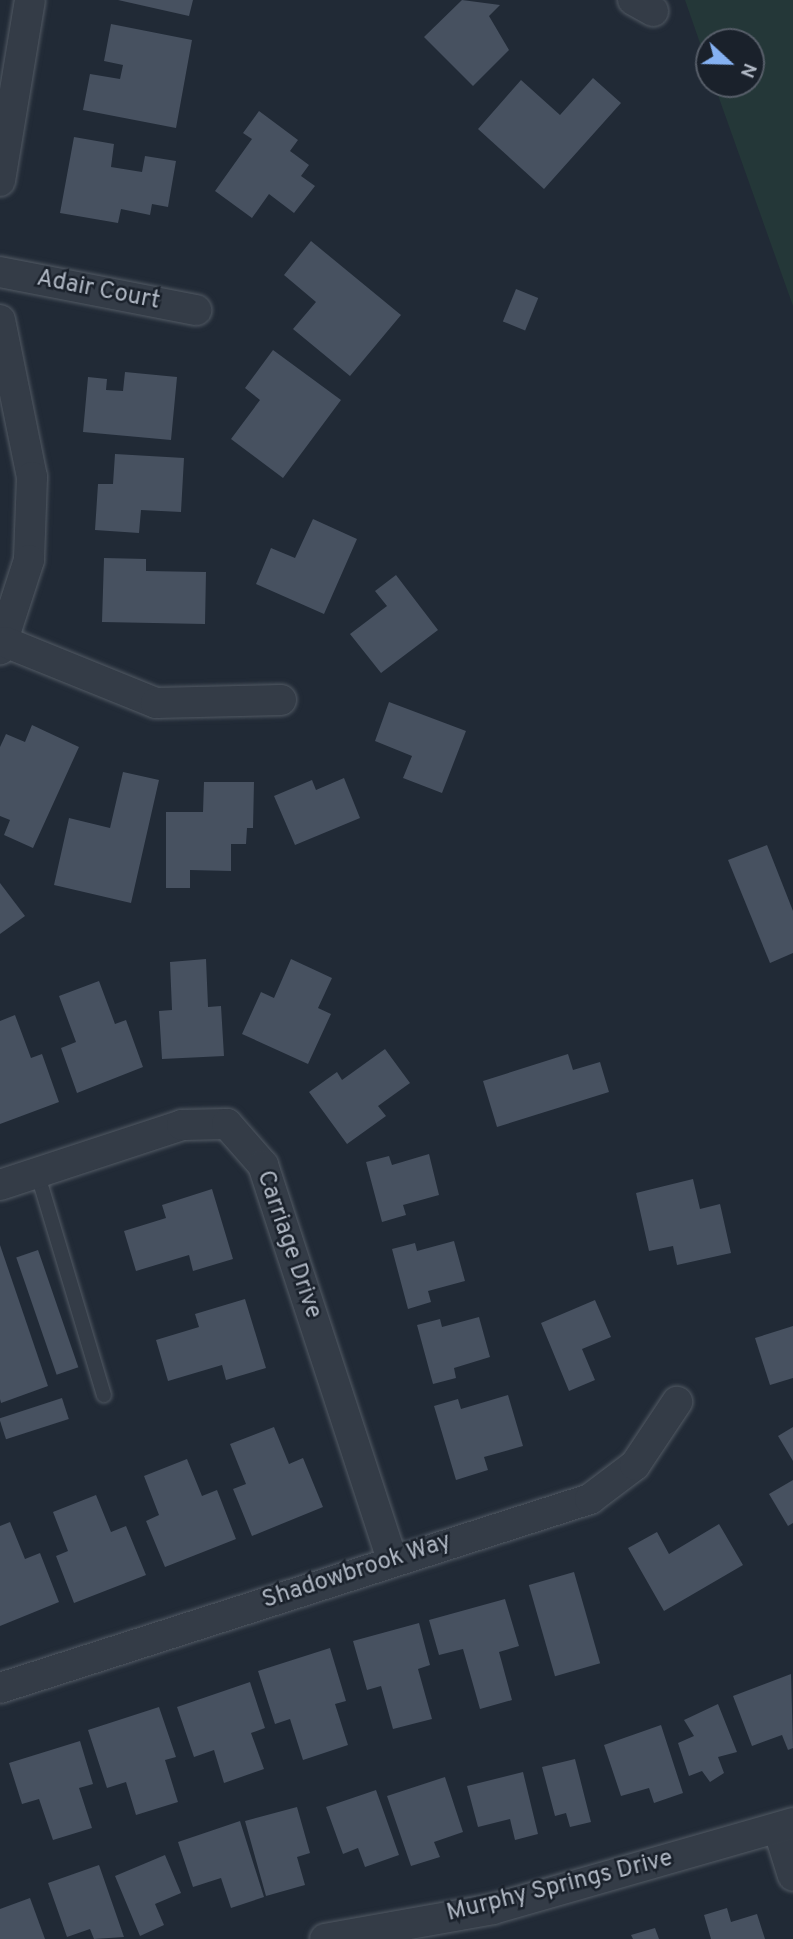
<!DOCTYPE html>
<html>
<head>
<meta charset="utf-8">
<style>
  body { margin:0 }
  #map { position:relative; width:793px; height:1939px; overflow:hidden; background:#212a36; font-family:Overpass,sans-serif }
  div>[style] { position:absolute }
  [style*='--x'] { left:calc(var(--x)*1px); top:calc(var(--y)*1px); width:calc(var(--w)*1px); rotate:calc(var(--a)*1deg) }
  .green>* { inset:0; background:#243738 }
  .building>* { inset:0; background:#475160; transform-origin:0 0 }
  .roads { filter:drop-shadow(0 0 2px #525a64) drop-shadow(0 0 2px #525a64) }
  .service>* { height:14px; margin:-7px; padding:0 7px; transform-origin:7px; border-radius:7px; background:#343c47 }
  .minor>* { height:30px; margin:-15px; padding:0 15px; transform-origin:15px; border-radius:15px; background:#343c47 }
  span { translate:-50% -50%; white-space:nowrap; text-align:center; line-height:1.15; -webkit-text-stroke:5px #1a212b; paint-order:stroke }
  .street-label { font-size:24px; color:#afb7c3 }
  .north { position:absolute; left:695px; top:28px; width:70px; height:70px; box-sizing:border-box; background:#1a212b; border:2px solid #565d68; border-radius:50%; rotate:112deg; font-size:19px; font-weight:700; line-height:28px; text-align:center; color:#afb7c3 }
  .north::after { content:''; display:block; margin:auto; width:24px; height:32px; background:#85b1f2; clip-path:polygon(50% 0,100% 100%,50% 72%,0 100%) }
</style>
</head>
<body>
<div id="map">
  <div class="green">
    <i style="clip-path:polygon(685px 0,793px 0,793px 306px,714px 84px,751px 84px,751px 42px,709px 42px,709px 69px)"></i>
  </div>
  <div class="building">
    <i style="clip-path:polygon(118px 0,193px 0,189px 16px)"></i>
    <i style="clip-path:polygon(462px 0,500px 5px,489px 16px,509px 50px,473px 86px,424px 37px)"></i>
    <i style="clip-path:polygon(111px 24px,192px 40px,176px 128px,83px 110px,90px 74px,120px 79px,123px 65px,104px 61px)"></i>
    <i style="clip-path:polygon(593px 78px,621px 103px,544px 189px,478px 129px,521px 80px,560px 115px)"></i>
    <i style="clip-path:polygon(259px 111px,298px 140px,290px 151px,309px 165px,301px 176px,315px 186px,294px 213px,269px 194px,252px 218px,215px 191px,252px 139px,243px 133px)"></i>
    <i style="clip-path:polygon(74px 137px,114px 144px,111px 167px,142px 172px,145px 156px,176px 161px,168px 207px,152px 204px,150px 215px,121px 209px,118px 223px,60px 213px)"></i>
    <i style="clip-path:polygon(311px 241px,401px 315px,350px 376px,293px 329px,316px 302px,284px 275px)"></i>
    <i style="left:516px;top:289px;width:24px;height:35px;rotate:22deg"></i>
    <i style="clip-path:polygon(273px 350px,341px 400px,283px 478px,231px 439px,260px 400px,245px 388px)"></i>
    <i style="clip-path:polygon(125px 372px,177px 377px,171px 440px,83px 432px,88px 377px,107px 379px,106px 390px,123px 391px)"></i>
    <i style="clip-path:polygon(115px 454px,184px 458px,181px 512px,141px 510px,139px 533px,95px 530px,98px 484px,113px 484px)"></i>
    <i style="clip-path:polygon(313px 519px,357px 539px,324px 614px,256px 584px,271px 548px,295px 558px)"></i>
    <i style="clip-path:polygon(104px 558px,146px 559px,146px 571px,206px 572px,205px 624px,102px 622px)"></i>
    <i style="clip-path:polygon(396px 575px,438px 630px,381px 673px,350px 634px,387px 606px,375px 591px)"></i>
    <i style="clip-path:polygon(389px 702px,466px 731px,442px 793px,403px 778px,412px 756px,375px 741px)"></i>
    <i style="clip-path:polygon(32px 725px,79px 747px,33px 848px,4px 835px,10px 820px,0 816px,0 747px,6px 734px,25px 742px)"></i>
    <i style="clip-path:polygon(123px 772px,159px 780px,131px 903px,54px 885px,69px 818px,110px 828px)"></i>
    <i style="clip-path:polygon(344px 778px,360px 818px,295px 845px,274px 796px,312px 780px,316px 790px)"></i>
    <i style="clip-path:polygon(204px 782px,254px 782px,253px 828px,247px 828px,246px 844px,231px 844px,231px 871px,190px 870px,190px 888px,166px 888px,166px 812px,203px 812px)"></i>
    <i style="clip-path:polygon(767px 845px,793px 911px,793px 953px,770px 963px,728px 860px)"></i>
    <i style="clip-path:polygon(0 883px,25px 916px,0 934px)"></i>
    <i style="clip-path:polygon(206px 959px,208px 1007px,221px 1006px,224px 1056px,162px 1059px,159px 1011px,172px 1010px,170px 962px)"></i>
    <i style="clip-path:polygon(291px 959px,332px 978px,318px 1008px,331px 1014px,308px 1064px,242px 1034px,261px 992px,274px 998px)"></i>
    <i style="clip-path:polygon(99px 981px,115px 1024px,126px 1020px,143px 1067px,77px 1093px,61px 1048px,76px 1042px,59px 996px)"></i>
    <i style="clip-path:polygon(15px 1015px,31px 1058px,42px 1054px,59px 1102px,0 1124px,0 1021px)"></i>
    <i style="clip-path:polygon(385px 1049px,410px 1083px,378px 1106px,386px 1116px,347px 1144px,309px 1092px,337px 1072px,342px 1080px)"></i>
    <i style="clip-path:polygon(568px 1054px,573px 1070px,600px 1062px,609px 1092px,497px 1127px,483px 1081px)"></i>
    <i style="clip-path:polygon(429px 1154px,439px 1195px,403px 1205px,406px 1215px,382px 1222px,366px 1162px,389px 1156px,392px 1165px)"></i>
    <i style="clip-path:polygon(693px 1179px,700px 1209px,720px 1204px,731px 1253px,677px 1265px,673px 1246px,649px 1251px,636px 1193px)"></i>
    <i style="clip-path:polygon(212px 1189px,233px 1259px,193px 1271px,189px 1255px,136px 1271px,124px 1231px,166px 1218px,162px 1205px)"></i>
    <i style="clip-path:polygon(454px 1241px,465px 1281px,428px 1291px,431px 1302px,408px 1309px,392px 1249px,415px 1243px,417px 1251px)"></i>
    <i style="clip-path:polygon(0 1245px,48px 1386px,1px 1403px,0 1399px)"></i>
    <i style="left:38px;top:1250px;width:124px;height:23px;rotate:71deg"></i>
    <i style="clip-path:polygon(245px 1299px,266px 1368px,226px 1380px,222px 1365px,168px 1381px,156px 1340px,199px 1327px,195px 1314px)"></i>
    <i style="clip-path:polygon(595px 1300px,611px 1337px,582px 1349px,595px 1380px,569px 1391px,541px 1323px)"></i>
    <i style="clip-path:polygon(479px 1317px,490px 1357px,454px 1368px,456px 1378px,433px 1384px,417px 1325px,440px 1319px,442px 1327px)"></i>
    <i style="clip-path:polygon(793px 1326px,793px 1378px,770px 1385px,755px 1338px)"></i>
    <i style="clip-path:polygon(508px 1395px,523px 1446px,484px 1457px,488px 1470px,456px 1480px,434px 1406px,458px 1399px,461px 1409px)"></i>
    <i style="left:62px;top:1398px;width:22px;height:66px;rotate:72deg"></i>
    <i style="clip-path:polygon(274px 1427px,289px 1464px,303px 1458px,323px 1507px,252px 1536px,233px 1489px,246px 1484px,230px 1444px)"></i>
    <i style="clip-path:polygon(793px 1427px,793px 1461px,778px 1436px)"></i>
    <i style="clip-path:polygon(187px 1459px,202px 1496px,217px 1490px,236px 1539px,165px 1567px,146px 1521px,159px 1515px,144px 1476px)"></i>
    <i style="clip-path:polygon(793px 1480px,793px 1523px,788px 1526px,769px 1494px)"></i>
    <i style="clip-path:polygon(96px 1495px,111px 1532px,126px 1526px,146px 1575px,74px 1603px,56px 1556px,68px 1551px,53px 1512px)"></i>
    <i style="clip-path:polygon(10px 1522px,25px 1559px,40px 1553px,59px 1602px,0 1626px,0 1526px)"></i>
    <i style="clip-path:polygon(719px 1524px,743px 1565px,664px 1611px,628px 1548px,657px 1532px,669px 1554px)"></i>
    <i style="left:574px;top:1572px;width:95px;height:47px;rotate:74deg"></i>
    <i style="clip-path:polygon(505px 1599px,519px 1646px,499px 1652px,512px 1700px,480px 1709px,463px 1649px,439px 1655px,429px 1620px)"></i>
    <i style="clip-path:polygon(419px 1623px,430px 1665px,418px 1669px,432px 1719px,393px 1729px,381px 1686px,367px 1690px,353px 1641px)"></i>
    <i style="clip-path:polygon(330px 1648px,346px 1701px,335px 1704px,348px 1745px,303px 1760px,290px 1719px,275px 1724px,258px 1671px)"></i>
    <i style="clip-path:polygon(791px 1674px,793px 1748px,788px 1750px,782px 1735px,752px 1746px,733px 1696px)"></i>
    <i style="clip-path:polygon(250px 1682px,265px 1728px,251px 1733px,264px 1769px,224px 1783px,214px 1750px,194px 1757px,177px 1707px)"></i>
    <i style="clip-path:polygon(718px 1704px,737px 1752px,718px 1757px,724px 1773px,710px 1782px,702px 1771px,689px 1776px,678px 1743px,694px 1736px,684px 1720px)"></i>
    <i style="clip-path:polygon(159px 1707px,176px 1757px,165px 1760px,178px 1802px,136px 1815px,126px 1782px,107px 1788px,88px 1730px)"></i>
    <i style="clip-path:polygon(661px 1725px,683px 1793px,654px 1803px,649px 1788px,621px 1796px,604px 1745px)"></i>
    <i style="clip-path:polygon(80px 1741px,93px 1784px,79px 1788px,92px 1828px,53px 1840px,39px 1799px,22px 1804px,9px 1763px)"></i>
    <i style="clip-path:polygon(575px 1759px,591px 1822px,570px 1827px,566px 1813px,555px 1816px,542px 1767px)"></i>
    <i style="clip-path:polygon(523px 1772px,538px 1834px,515px 1840px,510px 1819px,478px 1827px,467px 1786px)"></i>
    <i style="clip-path:polygon(445px 1777px,463px 1832px,434px 1842px,440px 1857px,411px 1866px,387px 1796px)"></i>
    <i style="clip-path:polygon(376px 1790px,399px 1855px,365px 1867px,358px 1848px,343px 1854px,326px 1807px)"></i>
    <i style="clip-path:polygon(297px 1807px,310px 1853px,297px 1857px,305px 1885px,266px 1896px,245px 1821px)"></i>
    <i style="clip-path:polygon(240px 1821px,264px 1897px,231px 1908px,221px 1878px,193px 1887px,178px 1842px)"></i>
    <i style="clip-path:polygon(165px 1855px,181px 1893px,155px 1904px,164px 1925px,140px 1936px,115px 1876px)"></i>
    <i style="clip-path:polygon(99px 1865px,124px 1937px,94px 1939px,90px 1929px,67px 1937px,48px 1883px)"></i>
    <i style="clip-path:polygon(30px 1898px,45px 1939px,0 1939px,0 1909px)"></i>
    <i style="clip-path:polygon(727px 1908px,731px 1922px,757px 1914px,765px 1939px,711px 1939px,704px 1915px)"></i>
    <i style="clip-path:polygon(655px 1928px,659px 1939px,633px 1939px,631px 1935px)"></i>
  </div>
  <div class="roads">
    <div class="service">
      <i style="--x:37;--y:1172;--w:233;--a:73.3"></i>
    </div>
    <div class="minor">
      <i style="--x:633;--y:0;--w:23;--a:29"></i>
      <i style="--x:0;--y:181;--w:183;--a:-80.6"></i>
      <i style="--x:0;--y:272;--w:200;--a:11"></i>
      <i style="--x:0;--y:320;--w:160;--a:78.5"></i>
      <i style="--x:32;--y:477;--w:83;--a:92.1"></i>
      <i style="--x:29;--y:560;--w:94;--a:108"></i>
      <i style="--x:5;--y:642;--w:163;--a:22"></i>
      <i style="--x:156;--y:703;--w:125;--a:-1.4"></i>
      <i style="--x:0;--y:1185;--w:192;--a:-18.2"></i>
      <i style="--x:182;--y:1125;--w:45;--a:-1.3"></i>
      <i style="--x:227;--y:1124;--w:55;--a:48.7"></i>
      <i style="--x:263;--y:1165;--w:416;--a:71.9"></i>
      <i style="--x:0;--y:1688;--w:620;--a:-17.76"></i>
      <i style="--x:590;--y:1499;--w:56;--a:-37.1"></i>
      <i style="--x:635;--y:1465;--w:76;--a:-56.3"></i>
      <i style="--x:778;--y:1828;--w:50;--a:72.6"></i>
      <i style="--x:325;--y:1939;--w:171;--a:-10.1"></i>
      <i style="--x:493;--y:1909;--w:312;--a:-16"></i>
    </div>
  </div>
  <div class="street-label">
    <span style="left:98px;top:291px;rotate:11deg">Adair Court</span>
    <span style="left:288px;top:1245px;rotate:71deg">Carriage Drive</span>
    <span style="left:357px;top:1572px;rotate:-18deg">Shadowbrook Way</span>
    <span style="left:560px;top:1887px;rotate:-14deg">Murphy Springs Drive</span>
  </div>
  <div class="north">N</div>
</div>
</body>
</html>
